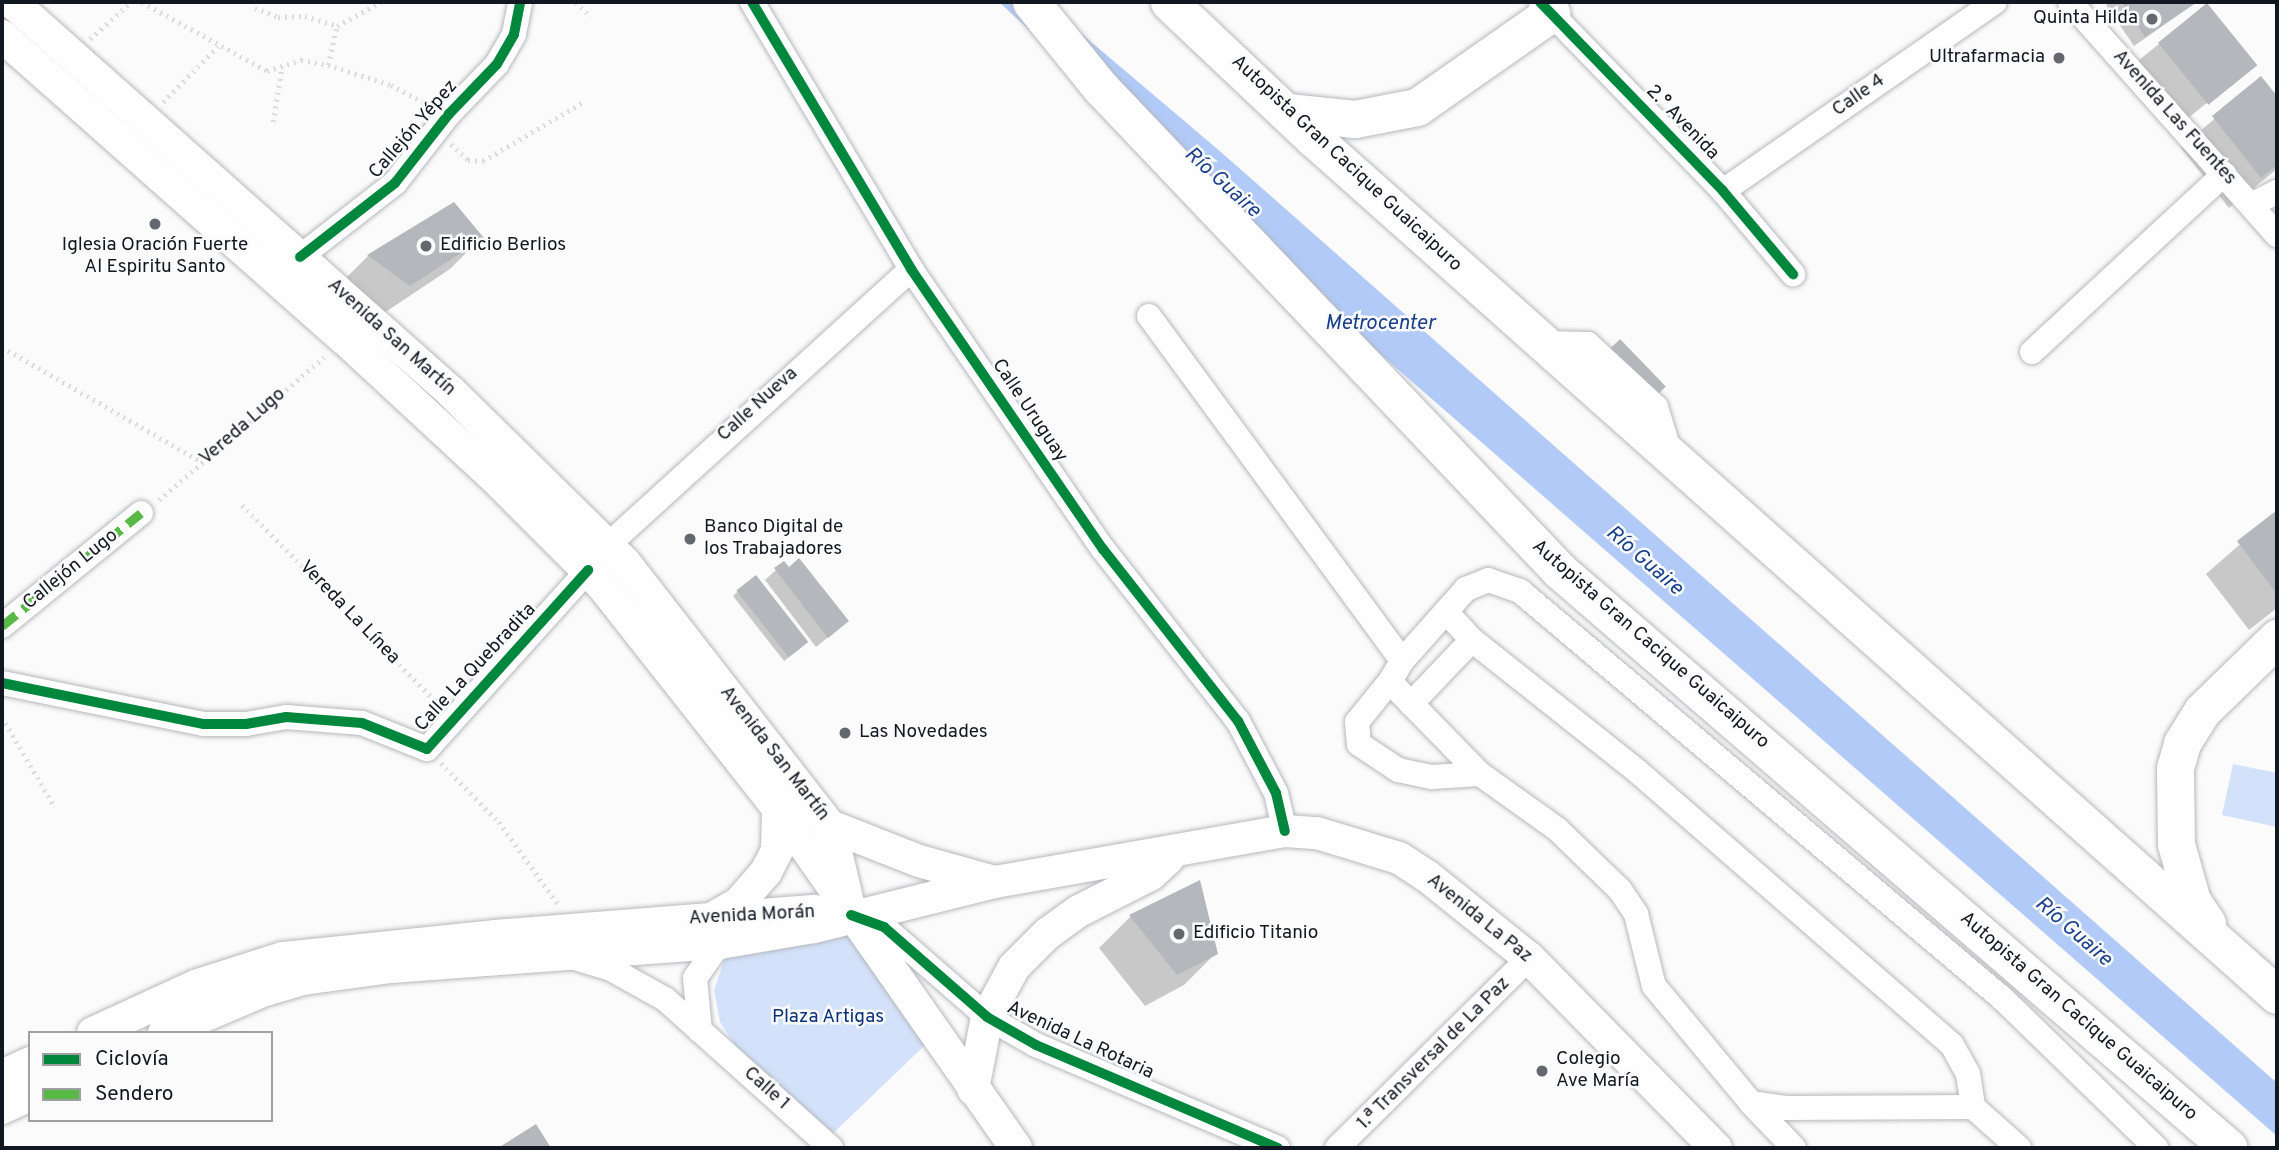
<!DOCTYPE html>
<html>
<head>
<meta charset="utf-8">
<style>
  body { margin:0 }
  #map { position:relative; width:2279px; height:1150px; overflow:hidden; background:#fbfbfb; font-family:Overpass,sans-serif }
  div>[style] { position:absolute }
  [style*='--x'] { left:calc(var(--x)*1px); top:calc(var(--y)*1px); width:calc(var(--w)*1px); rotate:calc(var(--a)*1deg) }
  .green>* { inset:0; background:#d3e2fa }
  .water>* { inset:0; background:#b1caf8 }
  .shadow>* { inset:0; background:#0003; transform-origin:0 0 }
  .building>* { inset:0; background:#b4b7bc; transform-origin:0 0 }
  .path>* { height:4.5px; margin-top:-2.25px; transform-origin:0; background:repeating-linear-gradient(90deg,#dcdcdc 0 2px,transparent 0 7px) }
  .roads { filter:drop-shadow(0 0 2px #b6b8bd) drop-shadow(0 0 2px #b6b8bd) }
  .minor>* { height:24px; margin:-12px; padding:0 12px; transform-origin:12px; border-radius:12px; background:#fefefe }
  .major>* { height:32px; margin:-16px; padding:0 16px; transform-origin:16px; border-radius:16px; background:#fefefe }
  .highway>* { height:37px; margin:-18.5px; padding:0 18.5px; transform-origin:18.5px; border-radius:18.5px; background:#fefefe }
  .quiet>* { height:9px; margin-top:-4.5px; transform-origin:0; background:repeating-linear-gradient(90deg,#58b947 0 18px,transparent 0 27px) }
  .cycleway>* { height:10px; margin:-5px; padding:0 5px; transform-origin:5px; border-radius:5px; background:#00873e }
  .dots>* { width:19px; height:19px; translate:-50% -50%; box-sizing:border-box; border:4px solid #fbfbfb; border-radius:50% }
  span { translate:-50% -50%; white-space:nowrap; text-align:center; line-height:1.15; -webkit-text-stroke:5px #fbfbfb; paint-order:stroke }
  .poi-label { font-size:19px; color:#121822 }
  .right { translate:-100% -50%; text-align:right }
  .left { translate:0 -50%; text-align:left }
  .street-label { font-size:19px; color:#121822 }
  .park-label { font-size:19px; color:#0a3079 }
  .water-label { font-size:21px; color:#19408a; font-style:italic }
  .frame { position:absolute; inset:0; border:4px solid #121822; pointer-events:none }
  .legend { position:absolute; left:28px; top:1031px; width:245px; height:91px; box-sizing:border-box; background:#fbfbfb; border:2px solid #9ea0a4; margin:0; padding:9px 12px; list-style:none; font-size:21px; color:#121822 }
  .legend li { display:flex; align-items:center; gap:14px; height:35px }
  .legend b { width:35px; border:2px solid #9ea0a4 }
</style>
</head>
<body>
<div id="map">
  <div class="green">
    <i style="clip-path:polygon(2233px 764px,2277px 773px,2277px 827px,2222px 815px)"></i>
    <i style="clip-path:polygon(868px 924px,945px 1026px,824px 1142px,740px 1053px,720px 1022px,714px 990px,724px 961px,740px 946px)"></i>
  </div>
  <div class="water">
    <i style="clip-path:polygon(999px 2px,1044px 2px,1222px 153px,2277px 1083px,2277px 1136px,1355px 332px)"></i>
  </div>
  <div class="shadow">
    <i style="clip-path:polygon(2110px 2px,2197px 2px,2134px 46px,2106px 5px)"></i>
    <i style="left:2207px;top:5px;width:76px;height:106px;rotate:51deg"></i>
    <i style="clip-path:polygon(2261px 78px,2277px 99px,2277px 169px,2229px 208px,2181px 148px)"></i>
    <i style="clip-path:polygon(453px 205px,481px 238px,450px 269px,378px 317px,337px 287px,368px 256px)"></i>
    <i style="clip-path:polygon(2277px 512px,2277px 608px,2249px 630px,2206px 574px)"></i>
    <i style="clip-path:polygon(776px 570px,836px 631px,816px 647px,765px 580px)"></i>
    <i style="clip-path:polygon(737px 592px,802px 647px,784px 661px,733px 596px)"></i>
    <i style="clip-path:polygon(1199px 882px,1216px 953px,1184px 985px,1145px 1006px,1099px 948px,1130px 917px)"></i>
  </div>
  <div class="building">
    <i style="clip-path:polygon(2122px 2px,2197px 2px,2145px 37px)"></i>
    <i style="left:2207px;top:3px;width:80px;height:63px;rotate:51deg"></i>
    <i style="clip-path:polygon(2261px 76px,2277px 96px,2277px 165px,2261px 178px,2212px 116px)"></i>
    <i style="clip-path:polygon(454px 202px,484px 238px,410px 286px,367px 255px)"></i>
    <i style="left:1620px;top:339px;width:66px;height:15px;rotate:46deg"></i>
    <i style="clip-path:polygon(2277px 510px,2277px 594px,2237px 541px)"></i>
    <i style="clip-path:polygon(799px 558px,849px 621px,828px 638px,774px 568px,784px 561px,789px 567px)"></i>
    <i style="left:756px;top:575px;width:85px;height:25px;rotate:52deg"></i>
    <i style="clip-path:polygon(1200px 880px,1218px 954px,1177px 975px,1129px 915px)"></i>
    <i style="clip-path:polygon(536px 1124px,551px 1148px,498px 1148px)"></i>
  </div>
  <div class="path">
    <i style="--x:142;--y:2;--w:143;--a:28.9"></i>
    <i style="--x:267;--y:71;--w:36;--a:-18"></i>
    <i style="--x:301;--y:60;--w:27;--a:10"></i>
    <i style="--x:328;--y:65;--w:66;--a:17.6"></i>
    <i style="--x:391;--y:85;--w:43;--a:27.8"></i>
    <i style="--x:576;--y:2;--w:21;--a:45"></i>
    <i style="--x:255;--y:8;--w:25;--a:21"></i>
    <i style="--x:278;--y:17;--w:27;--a:-2"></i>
    <i style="--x:305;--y:16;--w:34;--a:17"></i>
    <i style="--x:90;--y:39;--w:55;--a:-42.1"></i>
    <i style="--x:328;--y:65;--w:40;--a:-77"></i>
    <i style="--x:337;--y:26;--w:50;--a:-28.6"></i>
    <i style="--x:163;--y:102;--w:78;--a:-45.5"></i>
    <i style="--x:273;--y:122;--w:57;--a:-80.9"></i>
    <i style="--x:451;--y:144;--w:23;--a:43"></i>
    <i style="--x:468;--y:160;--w:15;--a:4"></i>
    <i style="--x:483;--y:161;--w:118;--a:-30.5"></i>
    <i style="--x:2;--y:347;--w:231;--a:29.9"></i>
    <i style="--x:159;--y:500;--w:218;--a:-40.9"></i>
    <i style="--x:242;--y:505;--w:279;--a:45.4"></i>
    <i style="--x:2;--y:717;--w:101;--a:59.6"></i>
    <i style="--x:441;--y:763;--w:83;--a:45.5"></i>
    <i style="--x:499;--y:822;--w:101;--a:54.3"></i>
  </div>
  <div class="roads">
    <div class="minor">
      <i style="--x:752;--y:2;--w:311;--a:59.2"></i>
      <i style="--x:911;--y:269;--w:340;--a:55.6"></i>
      <i style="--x:1103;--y:549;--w:219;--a:51.9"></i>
      <i style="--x:1238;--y:721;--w:81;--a:62.2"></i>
      <i style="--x:1276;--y:793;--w:39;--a:77"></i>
      <i style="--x:2070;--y:2;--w:312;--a:48.4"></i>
      <i style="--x:1541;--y:3;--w:262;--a:45.9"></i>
      <i style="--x:1723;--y:191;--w:109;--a:49.9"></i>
      <i style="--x:1723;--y:191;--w:331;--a:-34.8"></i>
      <i style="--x:2251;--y:205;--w:29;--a:-27"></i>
      <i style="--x:300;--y:257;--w:120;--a:-37.9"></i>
      <i style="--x:395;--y:183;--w:88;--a:-52"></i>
      <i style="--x:449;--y:114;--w:69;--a:-46.2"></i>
      <i style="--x:497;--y:64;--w:34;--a:-60"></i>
      <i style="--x:514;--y:34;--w:33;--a:-79"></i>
      <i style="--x:1149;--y:316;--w:428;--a:53.7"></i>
      <i style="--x:1402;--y:661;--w:22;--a:120"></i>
      <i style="--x:1391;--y:680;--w:9;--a:58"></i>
      <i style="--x:1396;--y:688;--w:120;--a:45.7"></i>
      <i style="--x:1480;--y:774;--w:95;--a:35.5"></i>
      <i style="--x:1557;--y:829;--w:88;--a:44.1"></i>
      <i style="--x:1620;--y:890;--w:29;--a:56"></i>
      <i style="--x:1636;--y:914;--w:74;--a:76"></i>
      <i style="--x:1654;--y:986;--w:152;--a:50.3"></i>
      <i style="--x:1543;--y:343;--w:45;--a:1.3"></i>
      <i style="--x:1588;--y:344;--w:93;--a:42.8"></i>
      <i style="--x:1656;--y:407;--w:51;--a:73"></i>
      <i style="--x:2032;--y:352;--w:262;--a:-42.8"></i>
      <i style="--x:608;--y:545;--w:410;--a:-42.3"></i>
      <i style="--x:1447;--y:613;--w:37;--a:47"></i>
      <i style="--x:1472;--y:640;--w:211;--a:38.4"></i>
      <i style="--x:1637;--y:771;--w:417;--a:41"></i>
      <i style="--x:1952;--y:1045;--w:33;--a:61"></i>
      <i style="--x:1968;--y:1074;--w:33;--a:81"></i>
      <i style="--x:1973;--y:1107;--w:62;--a:41.7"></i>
      <i style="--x:2;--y:626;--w:179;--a:-39.1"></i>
      <i style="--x:1402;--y:661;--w:96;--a:-48.4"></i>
      <i style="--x:1466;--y:589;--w:24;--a:-22"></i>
      <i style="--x:1488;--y:580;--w:34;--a:19"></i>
      <i style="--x:1520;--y:591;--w:632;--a:40.19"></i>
      <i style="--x:2003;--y:999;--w:214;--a:44.2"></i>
      <i style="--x:1391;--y:680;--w:54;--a:129"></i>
      <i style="--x:1357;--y:722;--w:22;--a:85"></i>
      <i style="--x:1359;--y:744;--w:47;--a:33.7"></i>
      <i style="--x:1398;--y:770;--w:35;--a:12"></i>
      <i style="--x:1432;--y:777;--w:48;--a:-3.6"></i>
      <i style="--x:2;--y:683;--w:206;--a:11.5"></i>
      <i style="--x:204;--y:724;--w:42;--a:0"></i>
      <i style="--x:246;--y:724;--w:41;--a:-9.9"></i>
      <i style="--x:286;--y:717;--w:76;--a:4.5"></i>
      <i style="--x:362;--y:723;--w:70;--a:21.8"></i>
      <i style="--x:427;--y:749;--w:241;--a:-48"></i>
      <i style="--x:1411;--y:704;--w:88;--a:-46.4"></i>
      <i style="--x:852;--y:915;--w:34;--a:21"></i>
      <i style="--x:884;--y:927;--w:137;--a:41.1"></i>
      <i style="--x:987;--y:1017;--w:56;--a:29.7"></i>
      <i style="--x:1036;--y:1045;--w:263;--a:23.1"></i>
      <i style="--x:575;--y:958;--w:38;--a:17"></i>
      <i style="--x:611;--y:969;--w:62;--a:29.1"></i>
      <i style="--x:665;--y:999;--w:223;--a:41.9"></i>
      <i style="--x:700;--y:1031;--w:53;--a:-95.4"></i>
      <i style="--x:695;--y:978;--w:43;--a:-54.5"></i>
      <i style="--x:1337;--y:1148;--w:270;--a:-44.7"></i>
      <i style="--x:1794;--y:1148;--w:62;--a:-133.7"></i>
      <i style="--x:1751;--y:1103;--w:35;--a:8"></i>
      <i style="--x:1786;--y:1108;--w:187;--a:-0.3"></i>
    </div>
    <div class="major">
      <i style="--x:12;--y:2;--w:586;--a:41.61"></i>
      <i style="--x:450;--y:391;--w:245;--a:44.5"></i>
      <i style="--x:625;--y:563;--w:333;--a:52.1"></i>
      <i style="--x:830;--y:826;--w:79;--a:76.8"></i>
      <i style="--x:2;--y:36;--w:459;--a:41.5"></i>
      <i style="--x:346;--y:340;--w:202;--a:42.8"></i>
      <i style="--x:494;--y:477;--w:151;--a:45"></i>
      <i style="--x:601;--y:584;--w:285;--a:51.7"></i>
      <i style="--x:778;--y:808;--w:415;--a:55"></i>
      <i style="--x:830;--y:826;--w:96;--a:21.5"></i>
      <i style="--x:919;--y:861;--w:78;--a:15.6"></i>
      <i style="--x:718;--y:915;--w:23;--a:-29"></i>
      <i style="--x:738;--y:904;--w:43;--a:-48.8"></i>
      <i style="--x:766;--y:872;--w:25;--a:-63"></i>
      <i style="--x:777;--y:850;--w:42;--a:-88.6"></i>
      <i style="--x:93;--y:1033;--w:115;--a:-24.6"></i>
      <i style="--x:198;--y:985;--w:89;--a:-17.6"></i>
      <i style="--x:283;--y:958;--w:213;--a:-5.9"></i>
      <i style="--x:495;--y:936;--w:321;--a:-4.5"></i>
      <i style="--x:164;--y:1033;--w:110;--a:-23.1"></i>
      <i style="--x:265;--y:990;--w:40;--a:-16"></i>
      <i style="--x:303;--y:979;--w:89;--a:-7.8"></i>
      <i style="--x:391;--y:967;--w:330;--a:-4.2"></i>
      <i style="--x:720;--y:943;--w:95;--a:-9.7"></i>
      <i style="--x:814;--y:927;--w:187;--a:-14"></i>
      <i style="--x:995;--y:882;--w:294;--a:-10"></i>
      <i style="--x:1285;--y:831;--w:32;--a:4"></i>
      <i style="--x:1317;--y:833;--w:86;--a:17"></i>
      <i style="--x:1399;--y:858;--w:33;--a:33"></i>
      <i style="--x:1427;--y:876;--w:131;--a:38.8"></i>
      <i style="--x:1529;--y:958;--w:267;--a:45.5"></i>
      <i style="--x:2;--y:1076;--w:31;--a:-25"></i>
      <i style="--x:973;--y:1089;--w:73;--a:-79"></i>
      <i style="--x:987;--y:1017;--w:57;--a:-61.6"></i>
      <i style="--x:1014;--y:967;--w:47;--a:-45"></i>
      <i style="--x:1047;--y:934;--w:39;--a:-36"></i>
      <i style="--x:1079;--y:911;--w:80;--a:-26.9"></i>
      <i style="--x:1150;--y:875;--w:24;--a:-42"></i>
      <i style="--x:2;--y:1108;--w:31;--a:-25"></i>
    </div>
    <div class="highway">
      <i style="--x:1031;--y:2;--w:111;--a:50.9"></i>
      <i style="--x:1101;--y:88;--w:666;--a:46.46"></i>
      <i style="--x:1560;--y:571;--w:883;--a:40.78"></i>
      <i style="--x:1169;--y:2;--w:198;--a:43.4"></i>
      <i style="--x:1313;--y:138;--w:1290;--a:41.64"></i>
      <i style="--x:1288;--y:112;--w:67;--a:6"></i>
      <i style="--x:1355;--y:119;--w:63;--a:-11"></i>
      <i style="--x:1417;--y:107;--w:164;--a:-35"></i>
      <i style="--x:2207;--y:923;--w:27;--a:-124"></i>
      <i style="--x:2192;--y:901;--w:59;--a:-105.7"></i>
      <i style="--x:2176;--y:844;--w:76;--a:-90.8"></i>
      <i style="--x:2175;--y:768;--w:26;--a:-74"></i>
      <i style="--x:2182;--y:743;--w:38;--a:-58"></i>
      <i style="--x:2202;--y:711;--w:105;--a:-44.2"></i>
    </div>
  </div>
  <div class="quiet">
    <i style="--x:2;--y:626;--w:179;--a:-39.1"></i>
  </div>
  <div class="cycleway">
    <i style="--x:752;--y:2;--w:311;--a:59.2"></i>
    <i style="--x:911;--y:269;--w:340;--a:55.6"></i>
    <i style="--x:1103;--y:549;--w:219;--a:51.9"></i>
    <i style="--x:1238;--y:721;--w:81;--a:62.2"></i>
    <i style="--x:1276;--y:793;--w:39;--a:77"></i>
    <i style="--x:1540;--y:2;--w:263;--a:45.9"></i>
    <i style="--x:1723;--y:191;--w:109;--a:49.9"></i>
    <i style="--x:300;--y:257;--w:120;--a:-37.9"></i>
    <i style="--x:395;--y:183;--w:88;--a:-52"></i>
    <i style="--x:449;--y:114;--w:69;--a:-46.2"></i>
    <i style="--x:497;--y:64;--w:34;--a:-60"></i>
    <i style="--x:514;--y:34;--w:33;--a:-79"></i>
    <i style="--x:2;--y:683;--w:206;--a:11.5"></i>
    <i style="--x:204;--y:724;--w:42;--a:0"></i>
    <i style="--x:246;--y:724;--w:41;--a:-9.9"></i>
    <i style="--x:286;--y:717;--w:76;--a:4.5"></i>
    <i style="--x:362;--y:723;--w:70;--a:21.8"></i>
    <i style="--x:427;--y:749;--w:241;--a:-48"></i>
    <i style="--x:851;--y:915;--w:35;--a:20"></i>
    <i style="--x:884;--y:927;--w:137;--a:41.1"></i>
    <i style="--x:987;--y:1017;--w:56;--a:29.7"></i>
    <i style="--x:1036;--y:1045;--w:263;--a:23.1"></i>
  </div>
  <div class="dots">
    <i style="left:2152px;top:19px;background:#64676e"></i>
    <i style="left:2059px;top:58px;background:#64676e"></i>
    <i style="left:155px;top:224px;background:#64676e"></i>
    <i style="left:426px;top:246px;background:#64676e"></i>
    <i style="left:690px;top:539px;background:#64676e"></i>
    <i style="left:845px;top:733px;background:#64676e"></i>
    <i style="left:1179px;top:934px;background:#64676e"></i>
    <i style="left:1542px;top:1071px;background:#64676e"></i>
  </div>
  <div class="poi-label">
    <span class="right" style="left:2138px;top:19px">Quinta Hilda</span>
    <span class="right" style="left:2045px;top:58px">Ultrafarmacia</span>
    <span style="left:155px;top:257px">Iglesia Oración Fuerte<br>Al Espiritu Santo</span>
    <span class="left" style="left:440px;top:246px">Edificio Berlios</span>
    <span class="left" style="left:704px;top:539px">Banco Digital de<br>los Trabajadores</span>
    <span class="left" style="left:859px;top:733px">Las Novedades</span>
    <span class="left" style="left:1193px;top:934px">Edificio Titanio</span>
    <span class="left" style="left:1556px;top:1071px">Colegio<br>Ave María</span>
  </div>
  <div class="street-label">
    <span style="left:1859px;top:96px;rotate:-35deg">Calle 4</span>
    <span style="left:2174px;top:118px;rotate:48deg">Avenida Las Fuentes</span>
    <span style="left:1682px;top:123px;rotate:46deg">2.° Avenida</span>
    <span style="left:414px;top:130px;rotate:-49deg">Callejón Yépez</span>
    <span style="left:1346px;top:164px;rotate:43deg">Autopista Gran Cacique Guaicaipuro</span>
    <span style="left:391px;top:338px;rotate:42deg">Avenida San Martín</span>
    <span style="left:758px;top:405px;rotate:-42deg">Calle Nueva</span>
    <span style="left:1029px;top:411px;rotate:56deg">Calle Uruguay</span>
    <span style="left:243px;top:427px;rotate:-41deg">Vereda Lugo</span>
    <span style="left:71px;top:570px;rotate:-39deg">Callejón Lugo</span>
    <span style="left:349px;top:613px;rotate:46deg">Vereda La Línea</span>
    <span style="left:1650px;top:645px;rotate:41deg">Autopista Gran Cacique Guaicaipuro</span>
    <span style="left:476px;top:668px;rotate:-47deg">Calle La Quebradita</span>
    <span style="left:774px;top:754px;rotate:52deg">Avenida San Martín</span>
    <span style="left:752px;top:916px;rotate:-3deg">Avenida Morán</span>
    <span style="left:1479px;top:919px;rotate:39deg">Avenida La Paz</span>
    <span style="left:2078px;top:1017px;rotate:41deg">Autopista Gran Cacique Guaicaipuro</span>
    <span style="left:1080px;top:1041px;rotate:25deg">Avenida La Rotaria</span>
    <span style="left:1434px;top:1054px;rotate:-45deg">1.ª Transversal de La Paz</span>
    <span style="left:766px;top:1089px;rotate:42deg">Calle 1</span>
  </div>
  <div class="park-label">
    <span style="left:828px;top:1018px">Plaza Artigas</span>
  </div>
  <div class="water-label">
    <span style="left:1222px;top:183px;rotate:42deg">Río Guaire</span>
    <span style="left:1380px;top:324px">Metrocenter</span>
    <span style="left:1644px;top:561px;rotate:41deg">Río Guaire</span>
    <span style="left:2073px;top:932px;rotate:41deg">Río Guaire</span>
  </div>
  <div class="frame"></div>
  <ul class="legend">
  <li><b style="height:9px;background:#00873e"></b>Ciclovía</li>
  <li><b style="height:9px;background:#58b947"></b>Sendero</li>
  </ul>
</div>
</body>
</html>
